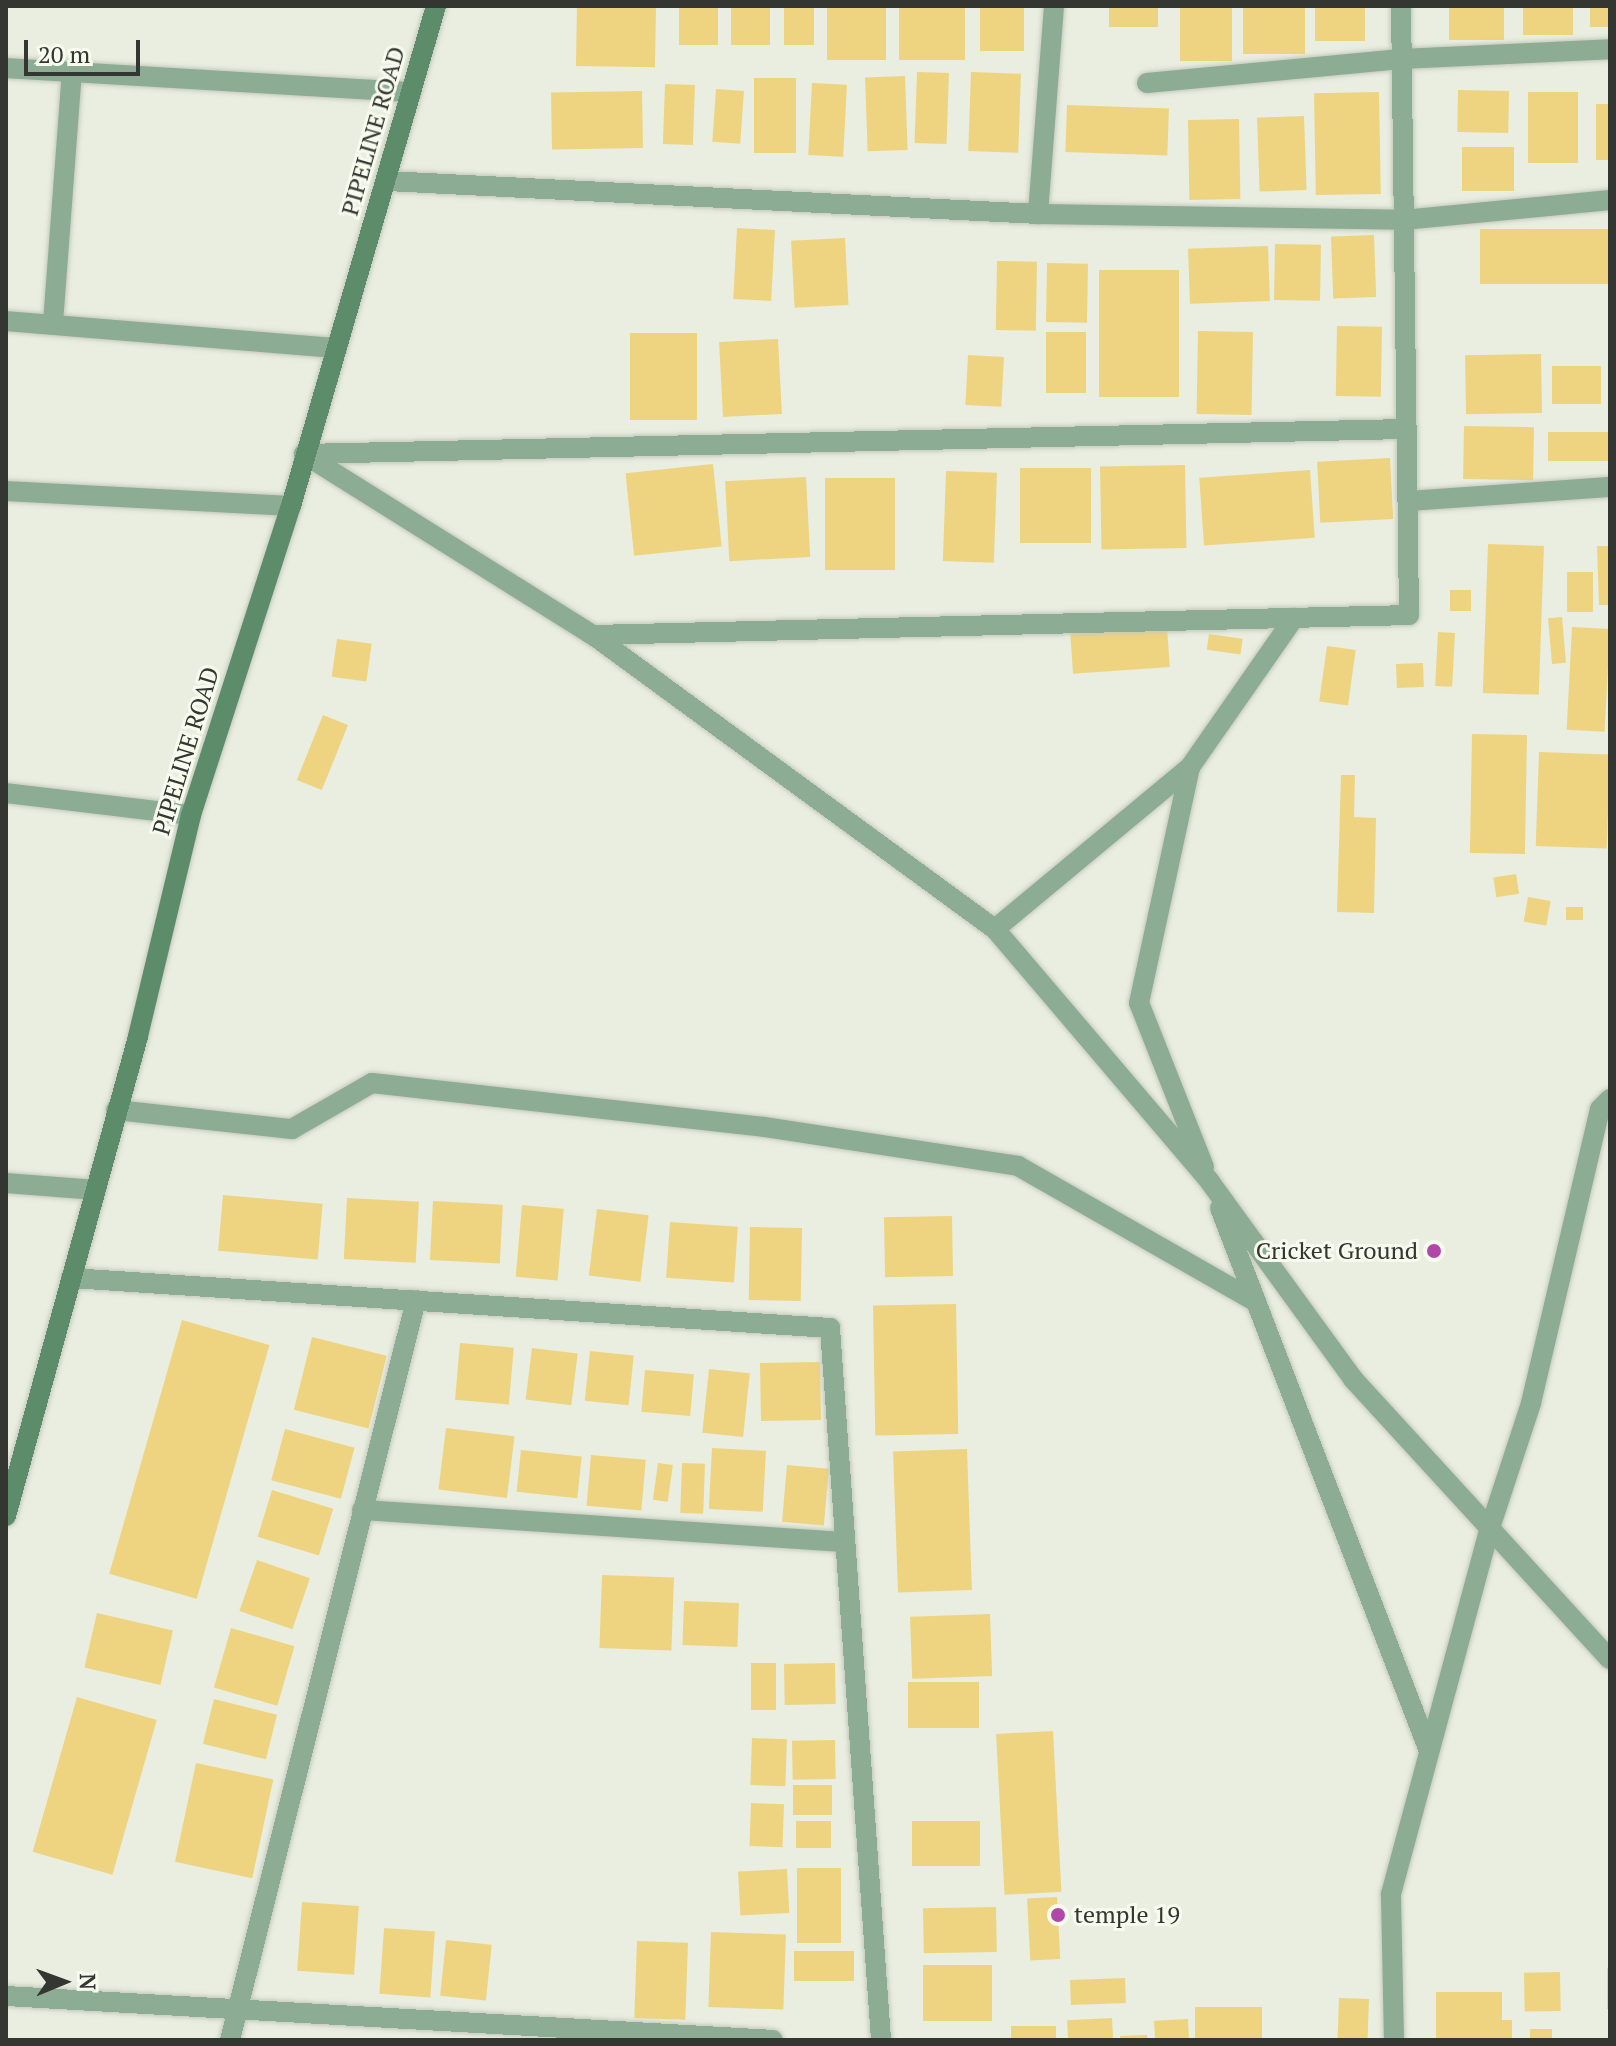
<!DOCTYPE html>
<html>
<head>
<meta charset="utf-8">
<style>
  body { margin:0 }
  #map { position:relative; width:1616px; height:2046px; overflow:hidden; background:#e9eee0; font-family:"PT Serif",serif }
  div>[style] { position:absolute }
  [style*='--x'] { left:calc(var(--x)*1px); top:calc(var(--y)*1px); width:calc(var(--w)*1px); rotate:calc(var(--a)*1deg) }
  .building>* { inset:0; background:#eed480; transform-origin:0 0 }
  .roads { filter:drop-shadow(0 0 2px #c5c9bd) drop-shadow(0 0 2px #c5c9bd) }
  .street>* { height:20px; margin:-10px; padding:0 10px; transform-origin:10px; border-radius:10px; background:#8cac94 }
  .secondary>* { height:20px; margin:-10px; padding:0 10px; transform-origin:10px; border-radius:10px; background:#5c8c6a }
  .dots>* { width:22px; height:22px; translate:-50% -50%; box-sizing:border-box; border:4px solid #f6fbee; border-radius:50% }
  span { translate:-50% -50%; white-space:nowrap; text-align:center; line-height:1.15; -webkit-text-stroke:6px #f6fbee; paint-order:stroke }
  .street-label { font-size:24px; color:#343631 }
  .poi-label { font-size:24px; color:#343631 }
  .right { translate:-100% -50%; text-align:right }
  .left { translate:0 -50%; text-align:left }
  .frame { position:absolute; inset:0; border:8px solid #343631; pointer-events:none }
  .north { position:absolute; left:24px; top:1942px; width:80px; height:80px; -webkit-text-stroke:6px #f6fbee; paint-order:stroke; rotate:89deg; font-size:22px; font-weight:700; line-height:32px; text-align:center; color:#343631 }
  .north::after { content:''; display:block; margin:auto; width:28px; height:36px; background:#343631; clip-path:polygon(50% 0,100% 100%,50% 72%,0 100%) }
  .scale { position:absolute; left:24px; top:40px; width:116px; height:36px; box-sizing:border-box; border:4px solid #343631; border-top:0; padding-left:10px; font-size:24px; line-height:28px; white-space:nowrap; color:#343631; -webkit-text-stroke:6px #f6fbee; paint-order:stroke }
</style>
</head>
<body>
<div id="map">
  <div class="building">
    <i style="left:577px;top:6px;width:79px;height:60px;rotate:1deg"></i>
    <i style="left:679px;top:6px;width:39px;height:39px"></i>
    <i style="left:731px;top:6px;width:39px;height:39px"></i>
    <i style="left:784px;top:6px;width:30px;height:39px"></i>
    <i style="left:827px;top:6px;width:59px;height:54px"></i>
    <i style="left:899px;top:6px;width:66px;height:54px"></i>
    <i style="left:980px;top:6px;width:44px;height:45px"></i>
    <i style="left:1109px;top:6px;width:49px;height:21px"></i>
    <i style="left:1180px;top:6px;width:52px;height:55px"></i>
    <i style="left:1243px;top:6px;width:62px;height:48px"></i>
    <i style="left:1315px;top:6px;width:50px;height:35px"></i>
    <i style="left:1449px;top:6px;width:55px;height:34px"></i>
    <i style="left:1523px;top:6px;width:50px;height:29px"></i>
    <i style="left:1590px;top:6px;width:20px;height:21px"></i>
    <i style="left:917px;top:72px;width:32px;height:71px;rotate:2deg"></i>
    <i style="left:971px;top:72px;width:50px;height:79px;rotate:2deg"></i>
    <i style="left:905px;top:76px;width:74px;height:40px;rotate:88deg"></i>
    <i style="left:754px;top:78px;width:42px;height:75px"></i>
    <i style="left:812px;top:83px;width:35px;height:72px;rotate:3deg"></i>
    <i style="left:665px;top:84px;width:30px;height:60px;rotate:2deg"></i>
    <i style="left:716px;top:89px;width:28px;height:53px;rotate:4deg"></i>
    <i style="left:1458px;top:90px;width:51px;height:42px;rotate:1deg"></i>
    <i style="left:642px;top:91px;width:57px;height:91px;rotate:89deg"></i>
    <i style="left:1379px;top:92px;width:102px;height:65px;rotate:89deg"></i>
    <i style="left:1528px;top:92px;width:50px;height:71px"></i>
    <i style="left:1596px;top:104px;width:14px;height:56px"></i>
    <i style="left:1067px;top:105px;width:102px;height:47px;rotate:2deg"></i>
    <i style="left:1304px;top:116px;width:74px;height:47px;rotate:88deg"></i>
    <i style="left:1239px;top:119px;width:80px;height:51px;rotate:89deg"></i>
    <i style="left:1462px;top:147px;width:52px;height:44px"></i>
    <i style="left:737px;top:228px;width:38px;height:71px;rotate:3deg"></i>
    <i style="left:1610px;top:229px;width:55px;height:130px;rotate:90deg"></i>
    <i style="left:1374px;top:235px;width:62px;height:43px;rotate:88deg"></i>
    <i style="left:845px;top:238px;width:67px;height:54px;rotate:87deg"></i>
    <i style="left:1275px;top:244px;width:46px;height:56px;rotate:1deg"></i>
    <i style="left:1268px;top:246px;width:55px;height:80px;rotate:88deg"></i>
    <i style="left:997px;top:261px;width:40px;height:69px;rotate:1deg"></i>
    <i style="left:1047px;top:263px;width:41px;height:59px;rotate:1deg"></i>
    <i style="left:1099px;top:270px;width:80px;height:127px"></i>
    <i style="left:1337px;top:326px;width:45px;height:70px;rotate:1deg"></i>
    <i style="left:1198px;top:331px;width:55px;height:83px;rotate:1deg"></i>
    <i style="left:1046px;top:332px;width:40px;height:61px"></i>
    <i style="left:630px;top:333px;width:67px;height:87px"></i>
    <i style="left:778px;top:339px;width:75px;height:59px;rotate:87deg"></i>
    <i style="left:1541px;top:354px;width:59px;height:76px;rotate:89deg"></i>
    <i style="left:968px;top:355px;width:36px;height:50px;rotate:3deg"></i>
    <i style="left:1552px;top:366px;width:49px;height:38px"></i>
    <i style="left:1464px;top:426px;width:70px;height:53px;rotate:1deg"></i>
    <i style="left:1610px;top:432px;width:29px;height:62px;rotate:90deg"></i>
    <i style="left:1390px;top:458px;width:61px;height:73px;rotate:87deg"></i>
    <i style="left:713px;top:464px;width:83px;height:88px;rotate:84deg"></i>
    <i style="left:1185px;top:465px;width:83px;height:85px;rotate:89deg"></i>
    <i style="left:1020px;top:468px;width:71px;height:75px"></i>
    <i style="left:1310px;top:470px;width:68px;height:111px;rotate:86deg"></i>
    <i style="left:946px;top:471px;width:51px;height:90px;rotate:2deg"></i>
    <i style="left:806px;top:477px;width:80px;height:81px;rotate:87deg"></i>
    <i style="left:895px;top:478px;width:92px;height:70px;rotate:90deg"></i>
    <i style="left:1488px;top:544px;width:56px;height:149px;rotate:2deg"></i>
    <i style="clip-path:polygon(1597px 546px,1610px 546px,1610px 605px,1599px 605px)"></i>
    <i style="left:1593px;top:572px;width:40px;height:26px;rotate:90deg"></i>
    <i style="left:1450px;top:590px;width:21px;height:21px"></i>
    <i style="left:1562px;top:617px;width:46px;height:14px;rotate:85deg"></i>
    <i style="left:1167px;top:627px;width:40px;height:97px;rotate:86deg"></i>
    <i style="left:1572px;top:627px;width:38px;height:103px;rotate:3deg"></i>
    <i style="left:1438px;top:632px;width:17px;height:54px;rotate:3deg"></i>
    <i style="left:1209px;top:634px;width:34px;height:16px;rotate:8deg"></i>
    <i style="left:337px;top:639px;width:35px;height:38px;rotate:8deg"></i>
    <i style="left:1327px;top:646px;width:29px;height:56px;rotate:8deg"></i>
    <i style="left:1423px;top:663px;width:24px;height:27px;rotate:88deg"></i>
    <i style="left:323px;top:715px;width:27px;height:70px;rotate:22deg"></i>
    <i style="left:1472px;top:734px;width:55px;height:119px;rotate:1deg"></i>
    <i style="left:1539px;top:752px;width:71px;height:94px;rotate:2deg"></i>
    <i style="clip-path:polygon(1341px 775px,1355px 775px,1354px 817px,1376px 818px,1374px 913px,1337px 912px)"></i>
    <i style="left:1516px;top:874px;width:20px;height:23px;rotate:81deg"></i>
    <i style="left:1528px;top:897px;width:23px;height:25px;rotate:10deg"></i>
    <i style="left:1566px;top:907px;width:17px;height:13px"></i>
    <i style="left:223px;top:1195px;width:100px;height:56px;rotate:5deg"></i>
    <i style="left:347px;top:1198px;width:72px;height:61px;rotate:3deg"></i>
    <i style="left:433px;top:1201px;width:70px;height:59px;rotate:3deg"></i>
    <i style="left:522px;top:1205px;width:42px;height:72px;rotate:5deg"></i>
    <i style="left:597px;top:1209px;width:52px;height:67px;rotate:7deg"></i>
    <i style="left:952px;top:1216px;width:60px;height:68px;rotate:89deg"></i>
    <i style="left:670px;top:1222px;width:68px;height:56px;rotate:4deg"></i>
    <i style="left:750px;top:1227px;width:52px;height:73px;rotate:1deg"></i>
    <i style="left:956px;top:1304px;width:130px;height:83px;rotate:89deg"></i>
    <i style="left:182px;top:1320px;width:91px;height:264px;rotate:16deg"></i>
    <i style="left:312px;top:1337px;width:77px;height:75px;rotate:14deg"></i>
    <i style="left:460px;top:1343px;width:54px;height:57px;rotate:5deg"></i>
    <i style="left:532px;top:1348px;width:46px;height:52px;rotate:7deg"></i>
    <i style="left:590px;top:1351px;width:44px;height:50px;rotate:6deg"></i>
    <i style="left:820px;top:1362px;width:58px;height:60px;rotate:89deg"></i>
    <i style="left:709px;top:1369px;width:41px;height:64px;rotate:6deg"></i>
    <i style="left:645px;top:1370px;width:49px;height:42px;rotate:5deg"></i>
    <i style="left:446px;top:1428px;width:69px;height:62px;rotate:7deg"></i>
    <i style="left:285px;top:1429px;width:72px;height:53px;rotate:15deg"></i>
    <i style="left:712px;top:1448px;width:54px;height:61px;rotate:3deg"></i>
    <i style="left:967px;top:1449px;width:141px;height:74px;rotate:88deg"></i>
    <i style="left:521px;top:1450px;width:61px;height:42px;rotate:6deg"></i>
    <i style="left:591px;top:1455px;width:55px;height:51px;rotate:5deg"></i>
    <i style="left:658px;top:1463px;width:15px;height:37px;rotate:8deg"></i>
    <i style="left:682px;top:1463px;width:23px;height:50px;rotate:2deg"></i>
    <i style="left:787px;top:1465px;width:42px;height:57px;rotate:5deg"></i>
    <i style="left:272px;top:1490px;width:64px;height:49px;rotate:17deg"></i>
    <i style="left:257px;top:1560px;width:56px;height:54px;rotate:19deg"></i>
    <i style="left:602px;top:1575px;width:72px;height:73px;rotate:2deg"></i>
    <i style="left:684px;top:1601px;width:55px;height:44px;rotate:2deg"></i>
    <i style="left:97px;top:1613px;width:78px;height:56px;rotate:13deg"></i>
    <i style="left:990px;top:1614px;width:62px;height:80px;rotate:88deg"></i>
    <i style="left:231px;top:1628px;width:66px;height:62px;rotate:16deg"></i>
    <i style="left:751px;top:1663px;width:25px;height:47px"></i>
    <i style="left:835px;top:1663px;width:41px;height:51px;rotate:89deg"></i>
    <i style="left:908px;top:1682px;width:71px;height:46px"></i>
    <i style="left:77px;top:1697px;width:83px;height:161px;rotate:16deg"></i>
    <i style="left:214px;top:1699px;width:65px;height:46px;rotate:14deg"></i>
    <i style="left:1053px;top:1731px;width:161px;height:57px;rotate:87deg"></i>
    <i style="left:752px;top:1738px;width:35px;height:47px;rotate:2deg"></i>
    <i style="left:835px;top:1740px;width:39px;height:43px;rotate:89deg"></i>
    <i style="left:196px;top:1763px;width:79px;height:101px;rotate:12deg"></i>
    <i style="left:832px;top:1785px;width:30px;height:39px;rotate:90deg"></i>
    <i style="left:751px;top:1803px;width:33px;height:43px;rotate:2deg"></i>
    <i style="left:831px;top:1821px;width:27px;height:35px;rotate:90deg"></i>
    <i style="left:912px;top:1821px;width:68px;height:45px"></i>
    <i style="left:797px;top:1868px;width:44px;height:75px"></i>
    <i style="left:787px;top:1869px;width:44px;height:49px;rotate:87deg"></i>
    <i style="left:1057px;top:1897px;width:62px;height:30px;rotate:87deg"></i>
    <i style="left:302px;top:1902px;width:57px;height:69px;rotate:4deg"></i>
    <i style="left:996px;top:1907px;width:45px;height:73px;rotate:89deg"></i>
    <i style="left:384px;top:1928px;width:51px;height:66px;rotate:4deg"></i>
    <i style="left:711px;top:1932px;width:75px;height:75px;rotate:2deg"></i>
    <i style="left:446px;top:1940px;width:46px;height:56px;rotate:6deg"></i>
    <i style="left:637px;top:1941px;width:51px;height:77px;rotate:2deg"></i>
    <i style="left:854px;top:1951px;width:30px;height:60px;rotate:90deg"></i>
    <i style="left:923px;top:1965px;width:69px;height:56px"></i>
    <i style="left:1607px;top:1968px;width:3px;height:41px"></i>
    <i style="left:1560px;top:1972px;width:39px;height:36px;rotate:89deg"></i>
    <i style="left:1125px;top:1978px;width:25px;height:55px;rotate:88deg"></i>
    <i style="clip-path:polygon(1436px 1992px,1502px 1992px,1502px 2020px,1512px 2020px,1512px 2040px,1436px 2040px)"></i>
    <i style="left:1339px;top:1998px;width:30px;height:42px;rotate:2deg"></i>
    <i style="left:1262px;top:2007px;width:33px;height:67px;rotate:90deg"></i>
    <i style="left:1112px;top:2018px;width:22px;height:45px;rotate:87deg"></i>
    <i style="left:1188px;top:2019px;width:21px;height:34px;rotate:87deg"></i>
    <i style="left:1056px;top:2026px;width:14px;height:45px;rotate:90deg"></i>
    <i style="left:1530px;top:2029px;width:22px;height:11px"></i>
    <i style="clip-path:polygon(1147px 2035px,1148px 2040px,1120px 2040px,1120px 2036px)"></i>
  </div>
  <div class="roads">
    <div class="street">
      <i style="--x:1054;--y:6;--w:209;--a:94.4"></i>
      <i style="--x:1038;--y:214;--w:365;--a:0.9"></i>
      <i style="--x:1403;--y:220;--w:208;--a:-5.5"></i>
      <i style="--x:6;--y:68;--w:406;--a:3.4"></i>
      <i style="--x:1147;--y:83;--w:255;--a:-5.4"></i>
      <i style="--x:1401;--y:59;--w:209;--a:-2.7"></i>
      <i style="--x:387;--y:181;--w:652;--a:2.9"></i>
      <i style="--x:6;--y:321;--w:332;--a:4.7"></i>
      <i style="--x:53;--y:323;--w:253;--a:-85.7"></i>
      <i style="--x:304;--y:454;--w:341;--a:32.1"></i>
      <i style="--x:593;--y:635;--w:498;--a:36.2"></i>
      <i style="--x:995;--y:929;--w:332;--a:49.6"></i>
      <i style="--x:1210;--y:1182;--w:243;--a:54"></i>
      <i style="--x:1353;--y:1379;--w:380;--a:47.5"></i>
      <i style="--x:304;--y:454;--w:1102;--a:-1.3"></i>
      <i style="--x:6;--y:491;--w:285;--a:3"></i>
      <i style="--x:1408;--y:501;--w:202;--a:-4"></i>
      <i style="--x:593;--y:635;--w:816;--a:-1.4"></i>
      <i style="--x:1409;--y:615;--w:609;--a:-90.75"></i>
      <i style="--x:6;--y:793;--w:186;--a:6.8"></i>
      <i style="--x:995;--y:929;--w:254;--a:-39.7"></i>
      <i style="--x:116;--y:1110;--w:177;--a:6.2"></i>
      <i style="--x:292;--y:1129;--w:92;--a:-29.9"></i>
      <i style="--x:372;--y:1083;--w:394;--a:6.4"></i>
      <i style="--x:764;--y:1127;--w:257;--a:8.7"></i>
      <i style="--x:1018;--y:1166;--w:273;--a:29.7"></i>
      <i style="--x:1204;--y:1167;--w:176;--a:-111.6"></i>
      <i style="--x:1139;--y:1003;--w:241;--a:-77.8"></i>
      <i style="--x:1190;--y:767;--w:182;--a:-55.1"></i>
      <i style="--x:6;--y:1183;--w:90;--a:4.4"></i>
      <i style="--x:1220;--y:1208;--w:582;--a:68.95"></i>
      <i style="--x:71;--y:1278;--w:761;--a:3.77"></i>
      <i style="--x:830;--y:1328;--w:714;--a:85.9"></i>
      <i style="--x:362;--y:1510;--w:484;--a:3.8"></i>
      <i style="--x:6;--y:1996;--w:768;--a:3.28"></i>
      <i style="--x:230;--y:2040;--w:763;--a:-75.89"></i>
      <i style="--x:1394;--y:2040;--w:146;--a:-91.2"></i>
      <i style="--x:1391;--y:1894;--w:379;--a:-74.9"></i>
      <i style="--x:1490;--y:1528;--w:132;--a:-71.8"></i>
      <i style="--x:1531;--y:1403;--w:302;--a:-76.8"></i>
      <i style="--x:1600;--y:1109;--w:14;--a:-45"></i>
    </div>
    <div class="secondary">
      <i style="--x:6;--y:1516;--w:498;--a:-74.6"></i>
      <i style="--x:138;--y:1036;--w:227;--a:-76.5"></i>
      <i style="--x:191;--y:815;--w:325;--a:-72.1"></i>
      <i style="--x:291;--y:506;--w:521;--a:-73.83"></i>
    </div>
  </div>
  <div class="dots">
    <i style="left:1434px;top:1251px;background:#b147a8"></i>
    <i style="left:1058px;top:1915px;background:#b147a8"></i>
  </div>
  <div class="street-label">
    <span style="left:373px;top:131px;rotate:-74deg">PIPELINE ROAD</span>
    <span style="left:186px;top:751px;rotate:-73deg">PIPELINE ROAD</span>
  </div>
  <div class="poi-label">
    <span class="right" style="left:1418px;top:1251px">Cricket Ground</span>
    <span class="left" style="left:1074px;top:1915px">temple 19</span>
  </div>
  <div class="frame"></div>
  <div class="north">N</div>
  <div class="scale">20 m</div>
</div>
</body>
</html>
